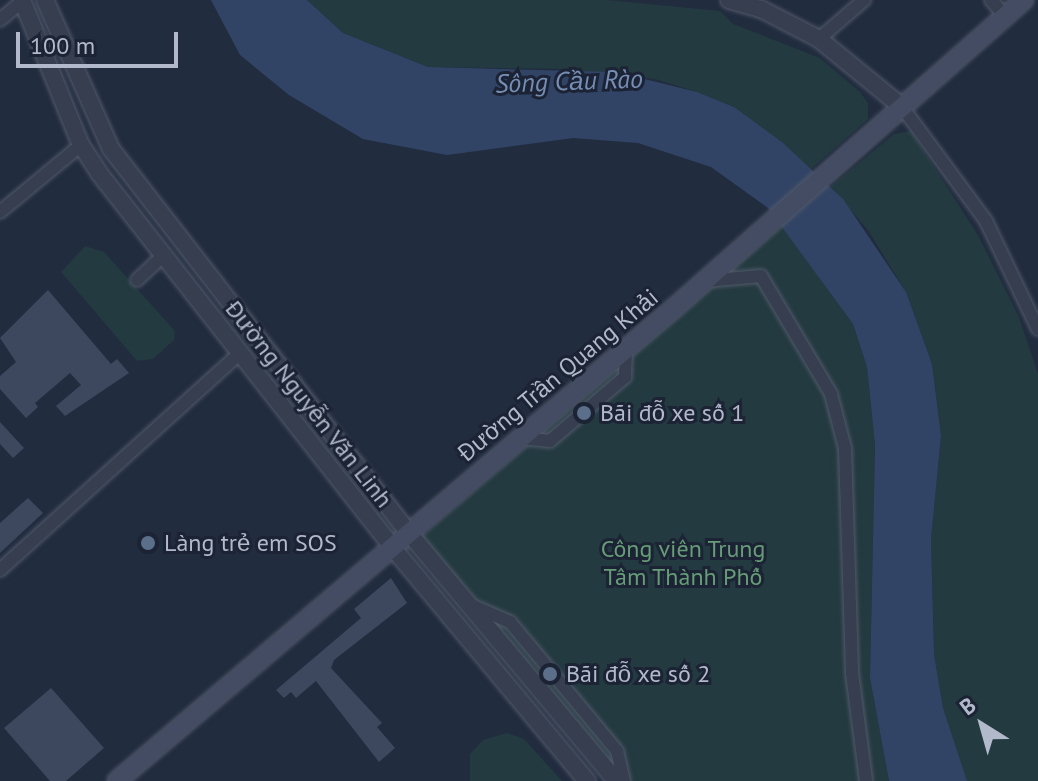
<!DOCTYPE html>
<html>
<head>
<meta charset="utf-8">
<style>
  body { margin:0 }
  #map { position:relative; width:1038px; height:781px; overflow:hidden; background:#212c3f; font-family:"PT Sans",sans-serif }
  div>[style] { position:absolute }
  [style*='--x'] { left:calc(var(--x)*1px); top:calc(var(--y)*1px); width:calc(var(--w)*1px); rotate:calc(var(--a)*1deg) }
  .green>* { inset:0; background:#233a40 }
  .water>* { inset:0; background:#324466 }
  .building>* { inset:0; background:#3d485f }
  .roads { filter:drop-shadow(0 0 2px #51596a) drop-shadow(0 0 2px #51596a) }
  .minor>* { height:12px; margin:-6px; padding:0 6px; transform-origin:6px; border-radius:6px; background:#363e4f }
  .tertiary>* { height:16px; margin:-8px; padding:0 8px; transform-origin:8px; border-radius:8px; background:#363e4f }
  .secondary>* { height:18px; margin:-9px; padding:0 9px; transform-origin:9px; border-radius:9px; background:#434c62 }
  .dots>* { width:22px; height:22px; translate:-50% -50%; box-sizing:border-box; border:4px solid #1b2334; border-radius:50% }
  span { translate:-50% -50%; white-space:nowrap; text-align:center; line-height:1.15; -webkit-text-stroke:6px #1b2334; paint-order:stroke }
  .street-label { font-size:24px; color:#b1b9ca }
  .poi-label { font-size:24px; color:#b1b9ca }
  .left { translate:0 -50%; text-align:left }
  .park-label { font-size:24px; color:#669d77 }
  .water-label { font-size:26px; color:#768db4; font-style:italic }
  .north { position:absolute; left:942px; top:685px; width:80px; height:80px; -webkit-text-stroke:6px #1b2334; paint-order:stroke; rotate:323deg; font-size:22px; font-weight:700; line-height:32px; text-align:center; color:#b1b9ca }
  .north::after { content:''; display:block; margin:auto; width:28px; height:36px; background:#b1b9ca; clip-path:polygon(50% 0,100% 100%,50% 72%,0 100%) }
  .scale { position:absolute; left:16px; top:32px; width:162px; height:36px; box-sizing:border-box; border:4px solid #b1b9ca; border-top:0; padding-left:10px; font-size:24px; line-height:28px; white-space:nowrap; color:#b1b9ca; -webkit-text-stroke:6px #1b2334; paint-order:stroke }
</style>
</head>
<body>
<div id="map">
  <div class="green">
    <i style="clip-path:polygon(307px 0,608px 0,720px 11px,733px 24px,820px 58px,860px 92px,868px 103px,868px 119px,811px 169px,734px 107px,697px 92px,655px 79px,567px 69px,428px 67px,343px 33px)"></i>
    <i style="clip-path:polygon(911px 131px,978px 235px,1019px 317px,1038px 374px,1038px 781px,967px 781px,962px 769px,943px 708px,934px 654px,931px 539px,941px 436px,932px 364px,906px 292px,868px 230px,830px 187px,894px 134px)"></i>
    <i style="clip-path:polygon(782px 226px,853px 324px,867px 367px,875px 445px,870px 678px,889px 781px,619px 781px,419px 539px)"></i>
    <i style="clip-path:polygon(85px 246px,104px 252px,175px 331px,174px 340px,153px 359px,137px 361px,61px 272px)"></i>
    <i style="clip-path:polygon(507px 733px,524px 739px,562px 781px,470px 781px,470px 754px,483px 740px)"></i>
  </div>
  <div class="water">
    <i style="clip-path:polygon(211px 0,307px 0,343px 33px,428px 67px,616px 72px,697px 92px,734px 107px,783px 143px,843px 199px,906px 292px,932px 364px,941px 436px,931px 539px,934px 654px,943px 708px,967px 781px,889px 781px,870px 678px,875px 445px,867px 367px,853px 324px,768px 208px,711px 167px,638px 143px,573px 138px,447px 155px,363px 139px,289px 95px,240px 55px)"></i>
  </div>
  <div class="building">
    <i style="clip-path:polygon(48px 290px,111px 364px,117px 359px,129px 373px,65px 416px,56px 406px,81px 385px,70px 373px,35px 403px,38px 407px,26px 418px,0 389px,0 376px,16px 362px,0 338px)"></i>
    <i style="clip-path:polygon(0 422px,24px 448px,13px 458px,0 444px)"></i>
    <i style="clip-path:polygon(28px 498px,43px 513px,0 553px,0 523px)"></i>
    <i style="clip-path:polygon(391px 578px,407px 603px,334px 660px,331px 668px,382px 723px,377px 727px,395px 748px,379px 762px,316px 681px,296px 698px,291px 692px,284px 698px,276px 690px,361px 618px,354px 609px)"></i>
    <i style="clip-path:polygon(51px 688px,104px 748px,66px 781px,50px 781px,4px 728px)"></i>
  </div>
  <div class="roads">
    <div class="minor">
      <i style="--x:991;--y:0;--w:23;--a:49"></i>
      <i style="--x:0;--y:20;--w:30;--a:-40"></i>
      <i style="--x:819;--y:39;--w:60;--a:-40.9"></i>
      <i style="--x:902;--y:107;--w:142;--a:53.6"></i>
      <i style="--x:986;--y:221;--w:120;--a:64.3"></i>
      <i style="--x:0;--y:212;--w:105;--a:-39.6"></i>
      <i style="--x:137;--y:280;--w:37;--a:-43"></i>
      <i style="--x:705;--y:281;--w:56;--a:-5.1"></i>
      <i style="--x:761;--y:276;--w:137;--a:59.3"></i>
      <i style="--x:831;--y:394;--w:56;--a:75.5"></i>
      <i style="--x:845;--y:448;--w:225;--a:88.2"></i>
      <i style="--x:852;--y:673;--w:109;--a:82.6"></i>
      <i style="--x:521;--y:438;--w:29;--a:6"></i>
      <i style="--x:550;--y:441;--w:99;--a:-40.5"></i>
      <i style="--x:625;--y:377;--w:28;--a:-88"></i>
      <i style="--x:0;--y:570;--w:324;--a:-42.1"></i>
      <i style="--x:471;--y:605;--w:43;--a:23.6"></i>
      <i style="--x:510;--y:622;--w:168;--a:50.3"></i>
      <i style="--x:617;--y:751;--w:31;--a:77"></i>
    </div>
    <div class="tertiary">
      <i style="--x:22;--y:0;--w:157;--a:67.9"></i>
      <i style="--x:81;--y:145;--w:33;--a:57"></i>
      <i style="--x:99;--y:173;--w:475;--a:51.9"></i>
      <i style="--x:392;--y:547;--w:305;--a:50.2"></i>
      <i style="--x:45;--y:0;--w:163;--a:66.1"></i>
      <i style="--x:111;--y:149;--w:486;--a:52.2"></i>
      <i style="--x:409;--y:533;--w:323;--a:50.1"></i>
      <i style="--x:729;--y:0;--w:33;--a:16"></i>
      <i style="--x:761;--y:9;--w:65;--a:27.3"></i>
      <i style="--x:819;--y:39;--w:107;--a:39.3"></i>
    </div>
    <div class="secondary">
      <i style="--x:117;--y:781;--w:728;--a:-40.32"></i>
      <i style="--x:672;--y:310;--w:469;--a:-41.4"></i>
    </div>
  </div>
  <div class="dots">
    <i style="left:584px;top:413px;background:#5c6f8a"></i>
    <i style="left:148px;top:543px;background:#5c6f8a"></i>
    <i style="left:550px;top:674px;background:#5c6f8a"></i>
  </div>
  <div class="street-label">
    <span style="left:558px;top:375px;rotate:-40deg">Đường Trần Quang Khải</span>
    <span style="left:309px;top:404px;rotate:52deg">Đường Nguyễn Văn Linh</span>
  </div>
  <div class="poi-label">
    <span class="left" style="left:600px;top:413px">Bãi đỗ xe số 1</span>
    <span class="left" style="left:164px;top:543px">Làng trẻ em SOS</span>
    <span class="left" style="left:566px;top:674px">Bãi đỗ xe số 2</span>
  </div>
  <div class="park-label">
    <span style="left:683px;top:563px">Công viên Trung<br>Tâm Thành Phố</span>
  </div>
  <div class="water-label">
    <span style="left:569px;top:81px;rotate:-2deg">Sông Cầu Rào</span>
  </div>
  <div class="north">B</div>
  <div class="scale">100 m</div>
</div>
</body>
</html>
